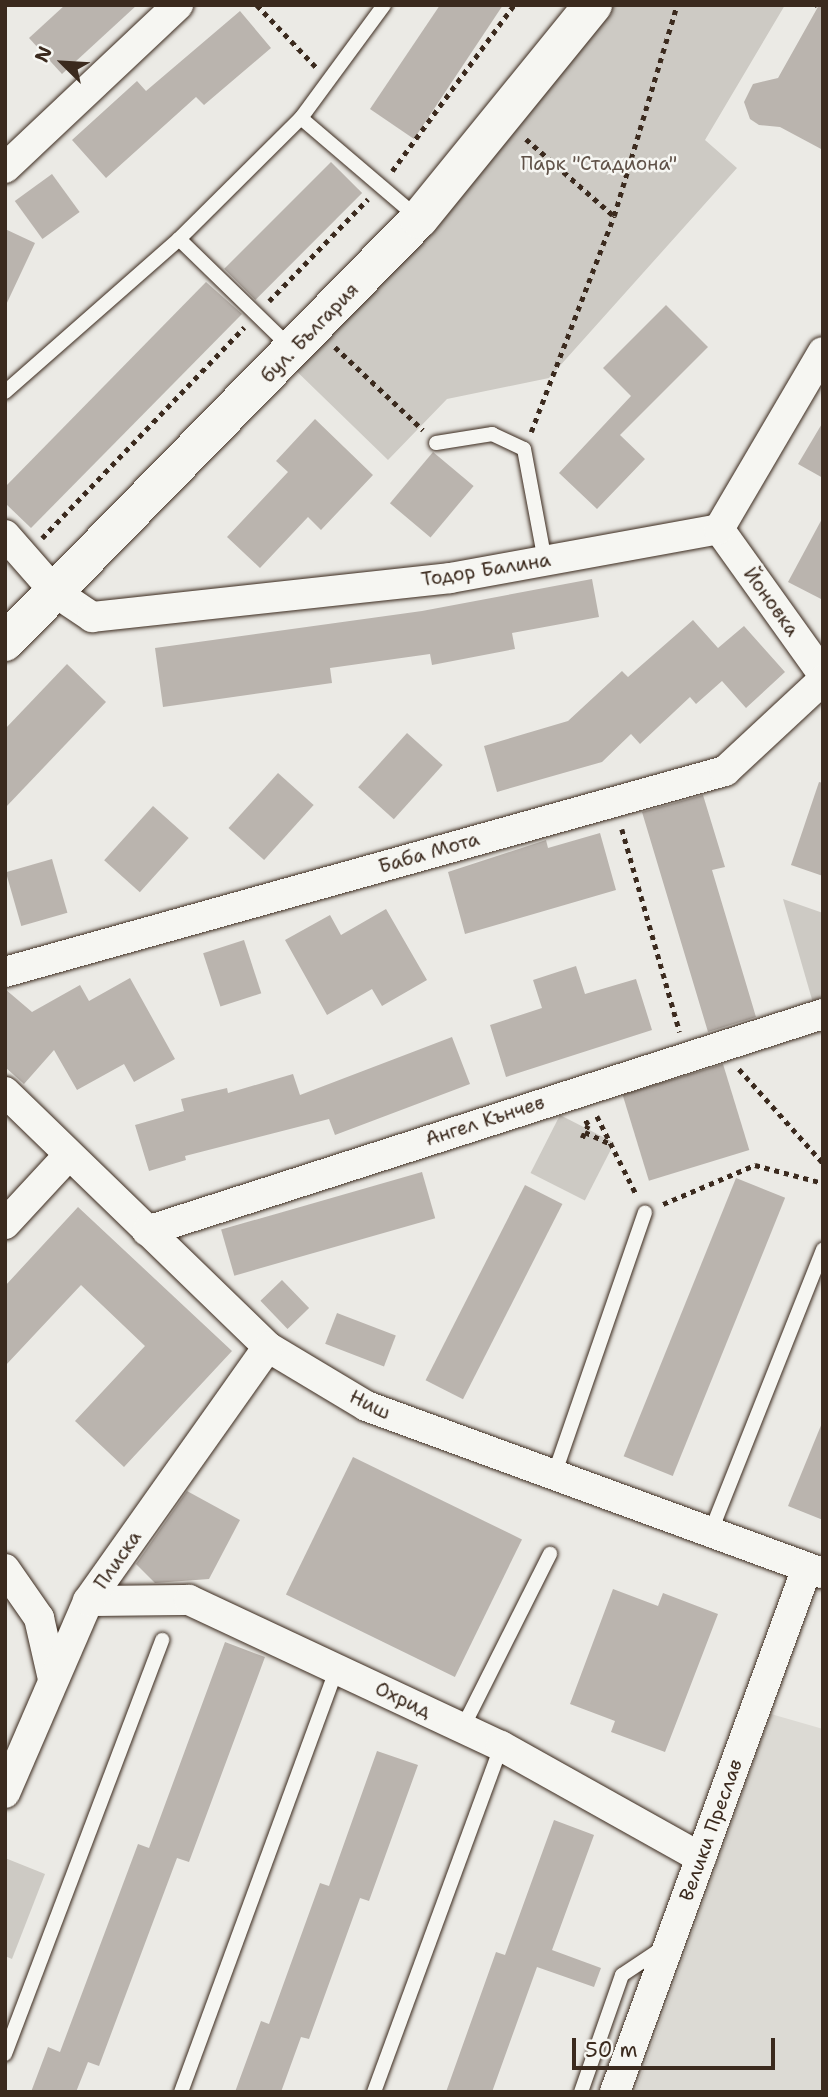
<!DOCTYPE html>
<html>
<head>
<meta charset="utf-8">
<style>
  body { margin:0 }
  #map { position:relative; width:828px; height:2097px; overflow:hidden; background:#ebeae5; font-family:"Shantell Sans",sans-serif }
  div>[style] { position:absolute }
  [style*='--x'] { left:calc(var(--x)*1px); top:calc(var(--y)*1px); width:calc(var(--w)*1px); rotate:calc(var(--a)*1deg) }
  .built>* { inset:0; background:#dcdad4 }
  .green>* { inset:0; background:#cdcac4; transform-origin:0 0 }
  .building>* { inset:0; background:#bab4ae; transform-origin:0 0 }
  .path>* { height:4.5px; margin-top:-2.25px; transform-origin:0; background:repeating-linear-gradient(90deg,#3b2a1e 0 5px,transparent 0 10px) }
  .roads { filter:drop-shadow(0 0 2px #3b2a1e) drop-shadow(0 0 2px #3b2a1e) }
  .lane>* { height:14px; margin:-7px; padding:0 7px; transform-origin:7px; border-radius:7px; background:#f6f6f2 }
  .street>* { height:30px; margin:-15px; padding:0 15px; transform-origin:15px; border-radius:15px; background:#f6f6f2 }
  .secondary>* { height:38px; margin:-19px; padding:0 19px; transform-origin:19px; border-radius:19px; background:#f6f6f2 }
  span { translate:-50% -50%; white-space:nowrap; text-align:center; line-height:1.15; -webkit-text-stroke:5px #f6f6f2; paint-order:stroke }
  .park-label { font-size:19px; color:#605248 }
  .street-label { font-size:19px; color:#3b2a1e }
  .frame { position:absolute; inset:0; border:7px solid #3b2a1e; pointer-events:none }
  .north { position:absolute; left:28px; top:28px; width:70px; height:70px; -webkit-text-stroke:5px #f6f6f2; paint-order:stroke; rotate:294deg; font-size:19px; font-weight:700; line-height:28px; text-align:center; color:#3b2a1e }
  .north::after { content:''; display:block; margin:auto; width:24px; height:32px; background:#3b2a1e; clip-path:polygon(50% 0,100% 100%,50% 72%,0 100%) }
  .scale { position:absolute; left:572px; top:2038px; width:203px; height:32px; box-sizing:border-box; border:4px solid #3b2a1e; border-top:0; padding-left:9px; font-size:21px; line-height:24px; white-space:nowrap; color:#3b2a1e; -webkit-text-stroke:5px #f6f6f2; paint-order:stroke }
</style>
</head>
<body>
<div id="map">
  <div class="built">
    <i style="clip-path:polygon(771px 1714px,823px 1729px,823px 2092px,635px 2092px)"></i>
  </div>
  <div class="green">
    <i style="clip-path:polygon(593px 5px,785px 5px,705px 140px,737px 168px,549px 378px,447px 399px,388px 460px,285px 360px)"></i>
    <i style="clip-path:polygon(783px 899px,823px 913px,823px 996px,813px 1003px)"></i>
    <i style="left:560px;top:1115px;width:61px;height:65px;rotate:27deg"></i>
    <i style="clip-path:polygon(5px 1858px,45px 1874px,12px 1959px,5px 1956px)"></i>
  </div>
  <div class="building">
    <i style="clip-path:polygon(65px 5px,137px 5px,62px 74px,29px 38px)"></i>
    <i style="clip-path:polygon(440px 5px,503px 5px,414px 139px,370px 109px)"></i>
    <i style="clip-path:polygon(819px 5px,823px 5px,823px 150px,780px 127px,759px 125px,750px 119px,744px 102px,753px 84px,778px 78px)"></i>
    <i style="clip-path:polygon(240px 11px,271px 48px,204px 105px,196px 97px,106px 178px,72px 140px,137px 81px,146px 91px)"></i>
    <i style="left:331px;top:162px;width:44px;height:151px;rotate:45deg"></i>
    <i style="left:52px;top:174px;width:47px;height:46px;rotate:54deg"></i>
    <i style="clip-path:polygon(5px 229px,35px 243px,5px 307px)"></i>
    <i style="clip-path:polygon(206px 282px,242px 314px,31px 528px,5px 503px,5px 487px)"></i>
    <i style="clip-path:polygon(666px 305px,708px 347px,620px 435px,645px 459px,597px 509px,559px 473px,631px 396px,603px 368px)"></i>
    <i style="clip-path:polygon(315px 419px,373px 475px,321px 530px,308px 517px,260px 568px,227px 537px,288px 472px,276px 461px)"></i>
    <i style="clip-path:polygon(823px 422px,823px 478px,798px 464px)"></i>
    <i style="left:433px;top:452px;width:53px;height:67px;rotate:40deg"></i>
    <i style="clip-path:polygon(823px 517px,823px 600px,788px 582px)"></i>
    <i style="clip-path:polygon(592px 579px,599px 617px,512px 633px,515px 649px,432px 665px,430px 654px,330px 668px,332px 683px,163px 707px,155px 648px,422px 611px)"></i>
    <i style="clip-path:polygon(693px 620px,718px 648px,744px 626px,785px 672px,746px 708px,722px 681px,696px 704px,690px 697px,640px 744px,631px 734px,602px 762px,497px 792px,484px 746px,568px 721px,622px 671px,628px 677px)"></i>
    <i style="clip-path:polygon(67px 664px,106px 702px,5px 808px,5px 729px)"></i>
    <i style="left:407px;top:733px;width:48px;height:73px;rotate:42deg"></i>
    <i style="left:278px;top:773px;width:48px;height:74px;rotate:42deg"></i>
    <i style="clip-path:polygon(819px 782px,823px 783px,823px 876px,791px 865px)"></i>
    <i style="clip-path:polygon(703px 795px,725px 867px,712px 870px,756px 1017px,708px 1032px,642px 812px)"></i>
    <i style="left:153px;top:806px;width:48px;height:73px;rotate:42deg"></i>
    <i style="clip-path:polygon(600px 833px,616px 890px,465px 934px,448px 872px,546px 840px,548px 848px)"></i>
    <i style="left:52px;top:859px;width:56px;height:48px;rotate:74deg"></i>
    <i style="clip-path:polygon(386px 909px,427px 980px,382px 1006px,372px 989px,327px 1015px,285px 940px,330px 915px,341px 935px)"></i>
    <i style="left:244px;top:940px;width:56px;height:43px;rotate:72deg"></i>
    <i style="clip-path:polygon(576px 966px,585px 994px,636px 979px,652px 1030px,506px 1077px,490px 1025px,542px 1008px,533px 980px)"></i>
    <i style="clip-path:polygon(130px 978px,175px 1059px,134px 1082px,124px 1064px,77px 1090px,54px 1050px,24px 1084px,5px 1067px,5px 989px,32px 1012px,80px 985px,89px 1001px)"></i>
    <i style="clip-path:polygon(452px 1037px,470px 1084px,335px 1135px,329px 1119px,185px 1156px,186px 1160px,149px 1171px,135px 1125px,184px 1111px,181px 1099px,227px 1088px,228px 1093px,293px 1074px,300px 1095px)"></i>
    <i style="left:723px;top:1064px;width:90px;height:105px;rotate:73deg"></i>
    <i style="left:422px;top:1172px;width:48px;height:209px;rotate:74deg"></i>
    <i style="left:736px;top:1178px;width:53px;height:300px;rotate:22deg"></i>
    <i style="left:525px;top:1185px;width:42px;height:219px;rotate:27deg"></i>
    <i style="clip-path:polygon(78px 1207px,232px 1351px,124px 1467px,75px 1421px,145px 1346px,81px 1285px,5px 1366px,5px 1286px)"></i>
    <i style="left:282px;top:1280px;width:39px;height:30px;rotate:46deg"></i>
    <i style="left:337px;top:1313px;width:63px;height:33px;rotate:21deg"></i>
    <i style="clip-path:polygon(822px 1423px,823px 1423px,823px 1520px,788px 1506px)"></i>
    <i style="left:353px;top:1457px;width:188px;height:153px;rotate:26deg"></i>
    <i style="clip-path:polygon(187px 1491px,240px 1520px,209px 1579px,155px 1583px,136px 1564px)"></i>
    <i style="clip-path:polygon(613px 1589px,658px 1606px,663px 1593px,718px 1614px,665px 1752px,611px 1732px,615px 1721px,570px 1704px)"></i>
    <i style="clip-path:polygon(225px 1642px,265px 1657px,189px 1862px,177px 1858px,99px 2066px,88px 2062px,76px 2092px,31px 2092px,48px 2047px,60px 2052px,138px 1844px,149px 1848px)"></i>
    <i style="clip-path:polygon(377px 1751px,418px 1765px,369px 1901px,360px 1898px,309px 2039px,301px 2037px,281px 2092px,235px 2092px,261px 2021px,269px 2024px,320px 1883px,329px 1886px)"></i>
    <i style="clip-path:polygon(554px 1820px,594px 1835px,552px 1950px,601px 1968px,594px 1987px,537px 1967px,492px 2092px,446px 2092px,496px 1952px,505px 1955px)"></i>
  </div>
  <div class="path">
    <i style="--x:257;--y:5;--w:86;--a:46.4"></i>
    <i style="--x:817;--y:5;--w:1;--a:45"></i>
    <i style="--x:526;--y:139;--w:117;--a:41.2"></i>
    <i style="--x:392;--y:171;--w:206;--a:-53.7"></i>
    <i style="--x:269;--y:301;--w:142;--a:-45.9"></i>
    <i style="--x:335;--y:347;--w:121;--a:43.3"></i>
    <i style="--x:531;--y:432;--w:231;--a:-69"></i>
    <i style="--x:614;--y:216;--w:220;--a:-73.4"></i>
    <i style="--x:42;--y:538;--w:292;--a:-46.2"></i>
    <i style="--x:622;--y:829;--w:211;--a:74.1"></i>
    <i style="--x:739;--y:1069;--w:126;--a:48.2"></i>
    <i style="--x:597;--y:1116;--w:89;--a:63.4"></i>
    <i style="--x:585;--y:1132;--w:26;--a:25"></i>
    <i style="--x:582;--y:1138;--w:14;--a:-65"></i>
    <i style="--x:588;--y:1125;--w:8;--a:-120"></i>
    <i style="--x:663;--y:1204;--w:100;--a:-23"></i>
    <i style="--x:755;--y:1165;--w:70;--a:14.8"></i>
  </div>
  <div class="roads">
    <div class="lane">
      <i style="--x:301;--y:118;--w:153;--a:40.5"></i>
      <i style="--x:179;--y:239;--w:156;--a:44.2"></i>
      <i style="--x:5;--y:392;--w:232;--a:-41.3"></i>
      <i style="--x:179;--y:239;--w:172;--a:-44.8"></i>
      <i style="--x:301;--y:118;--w:140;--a:-53.7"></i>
      <i style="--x:436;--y:443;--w:57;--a:-9.1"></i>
      <i style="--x:492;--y:434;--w:35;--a:25"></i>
      <i style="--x:524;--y:449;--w:114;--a:79.4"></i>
      <i style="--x:553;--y:1478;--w:281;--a:-70.9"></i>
      <i style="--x:711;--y:1531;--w:303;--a:-68.3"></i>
      <i style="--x:463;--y:1727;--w:194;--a:-63.3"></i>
      <i style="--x:5;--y:2054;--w:443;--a:-69.2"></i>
      <i style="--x:181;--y:2092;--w:451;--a:-69.8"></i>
      <i style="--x:374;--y:2092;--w:369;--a:-69.8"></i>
      <i style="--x:581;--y:2092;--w:124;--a:-70.7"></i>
      <i style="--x:622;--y:1975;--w:50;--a:-33.7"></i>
    </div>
    <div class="street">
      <i style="--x:5;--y:168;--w:238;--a:-43.3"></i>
      <i style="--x:719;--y:529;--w:178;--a:54.4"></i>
      <i style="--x:5;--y:535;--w:76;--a:48.7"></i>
      <i style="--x:55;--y:592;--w:45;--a:34"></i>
      <i style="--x:92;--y:617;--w:360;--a:-6.2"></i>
      <i style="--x:450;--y:578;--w:273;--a:-10.3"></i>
      <i style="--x:719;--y:529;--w:205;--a:-59.6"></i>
      <i style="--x:5;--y:972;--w:748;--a:-15.6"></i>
      <i style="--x:725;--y:771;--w:134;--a:-42.9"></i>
      <i style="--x:5;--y:1092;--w:366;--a:44.1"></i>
      <i style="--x:268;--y:1347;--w:114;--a:31"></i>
      <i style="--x:366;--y:1406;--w:487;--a:20.1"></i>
      <i style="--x:5;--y:1224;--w:94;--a:-47.2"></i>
      <i style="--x:147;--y:1231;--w:710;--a:-17.8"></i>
      <i style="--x:5;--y:1569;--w:60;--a:55.2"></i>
      <i style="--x:39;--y:1618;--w:63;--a:77.1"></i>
      <i style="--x:88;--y:1601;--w:101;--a:-0.6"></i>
      <i style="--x:189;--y:1600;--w:344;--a:25.1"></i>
      <i style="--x:501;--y:1746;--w:229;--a:29.2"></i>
      <i style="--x:5;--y:1793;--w:209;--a:-66.6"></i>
      <i style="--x:88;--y:1601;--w:311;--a:-54.7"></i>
      <i style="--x:615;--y:2092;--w:558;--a:-69.88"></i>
    </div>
    <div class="secondary">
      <i style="--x:5;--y:642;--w:592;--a:-45.62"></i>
      <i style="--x:419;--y:219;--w:276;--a:-50.9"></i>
    </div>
  </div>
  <div class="park-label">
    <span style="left:599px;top:164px">Парк "Стадиона"</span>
  </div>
  <div class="street-label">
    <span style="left:310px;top:333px;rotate:-46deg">бул. България</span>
    <span style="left:486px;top:570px;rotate:-9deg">Тодор Балина</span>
    <span style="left:771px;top:602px;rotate:54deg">Йоновка</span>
    <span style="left:429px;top:853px;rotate:-16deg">Баба Мота</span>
    <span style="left:485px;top:1121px;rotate:-18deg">Ангел Кънчев</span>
    <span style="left:370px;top:1405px;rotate:26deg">Ниш</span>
    <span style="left:118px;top:1560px;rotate:-55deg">Плиска</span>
    <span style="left:403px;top:1700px;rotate:25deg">Охрид</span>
    <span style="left:711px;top:1830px;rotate:-70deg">Велики Преслав</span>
  </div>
  <div class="frame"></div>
  <div class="north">N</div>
  <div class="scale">50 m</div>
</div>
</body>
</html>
